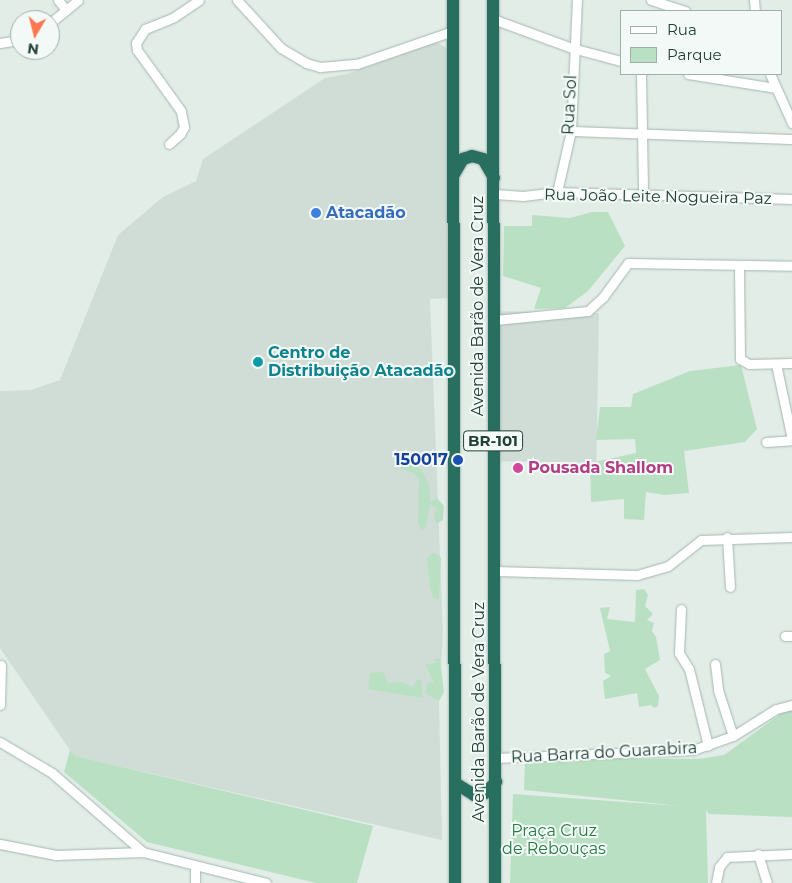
<!DOCTYPE html>
<html>
<head>
<meta charset="utf-8">
<style>
  body { margin:0 }
  #map { position:relative; width:792px; height:883px; overflow:hidden; background:#e2ede8; font-family:Montserrat,sans-serif }
  div>[style] { position:absolute }
  [style*='--x'] { left:calc(var(--x)*1px); top:calc(var(--y)*1px); width:calc(var(--w)*1px); rotate:calc(var(--a)*1deg) }
  .built>* { inset:0; background:#d0ddd7; transform-origin:0 0 }
  .green>* { inset:0; background:#b9e0c3 }
  .roads { filter:drop-shadow(0 0 1px #a4b6af) drop-shadow(0 0 1px #a4b6af) }
  .minor>* { height:9px; margin:-4.5px; padding:0 4.5px; transform-origin:4.5px; border-radius:4.5px; background:#fff }
  .highway>* { height:12px; margin:-6px; padding:0 6px; transform-origin:6px; border-radius:6px; background:#296f60 }
  .dots>* { width:14px; height:14px; translate:-50% -50%; box-sizing:border-box; border:2px solid #f3f9f6; border-radius:50% }
  span { translate:-50% -50%; white-space:nowrap; text-align:center; line-height:1.15; -webkit-text-stroke:4px #f3f9f6; paint-order:stroke }
  .shield-label span { padding:1px 4px; background:#f3f9f6; border:1px solid; border-radius:4px; -webkit-text-stroke-width:0 }
  .shield-label { font-size:15px; color:#204037; font-weight:700 }
  .street-label { font-size:16px; color:#204037 }
  .shop-label { font-size:16px; color:#366cbe; font-weight:700 }
  .left { translate:0 -50%; text-align:left }
  .culture-label { font-size:16px; color:#0d838f; font-weight:700 }
  .transit-label { font-size:16px; color:#164399; font-weight:700 }
  .right { translate:-100% -50%; text-align:right }
  .hotel-label { font-size:16px; color:#b23c85; font-weight:700 }
  .park-label { font-size:16px; color:#277b46 }
  .legend { position:absolute; left:620px; top:10px; width:162px; height:65px; box-sizing:border-box; background:#f3f9f6; border:1px solid #9fafaa; margin:0; padding:6px 9px; list-style:none; font-size:15px; color:#204037 }
  .legend li { display:flex; align-items:center; gap:10px; height:25px }
  .legend b { width:25px; border:1px solid #9fafaa }
  .north { position:absolute; left:10px; top:10px; width:50px; height:50px; box-sizing:border-box; background:#f3f9f6; border:1px solid #9fafaa; border-radius:50%; rotate:188deg; font-size:14px; font-weight:700; line-height:20px; text-align:center; color:#204037 }
  .north::after { content:''; display:block; margin:auto; width:18px; height:22px; background:#fd7850; clip-path:polygon(50% 0,100% 100%,50% 72%,0 100%) }
</style>
</head>
<body>
<div id="map">
  <div class="built">
    <i style="clip-path:polygon(436px 42px,447px 48px,448px 298px,430px 299px,443px 632px,439px 701px,442px 840px,74px 756px,0 648px,0 391px,31px 390px,60px 380px,118px 235px,163px 197px,196px 181px,203px 159px,325px 78px,347px 74px)"></i>
    <i style="left:599px;top:313px;width:150px;height:104px;rotate:91deg"></i>
  </div>
  <div class="green">
    <i style="clip-path:polygon(592px 212px,608px 212px,625px 246px,588px 291px,565px 308px,534px 309px,541px 288px,503px 276px,504px 226px,532px 226px,532px 215px,570px 218px)"></i>
    <i style="clip-path:polygon(741px 365px,757px 429px,745px 442px,684px 451px,689px 493px,664px 495px,646px 492px,644px 520px,624px 519px,624px 499px,591px 502px,590px 463px,636px 453px,635px 439px,596px 440px,600px 407px,631px 407px,633px 394px,690px 371px)"></i>
    <i style="clip-path:polygon(399px 459px,406px 460px,422px 470px,430px 487px,430px 503px,437px 498px,444px 506px,443px 520px,436px 524px,434px 516px,437px 509px,430px 504px,426px 527px,422px 531px,418px 524px,419px 480px,414px 473px,400px 468px)"></i>
    <i style="clip-path:polygon(432px 553px,436px 553px,441px 558px,439px 600px,433px 598px,430px 588px,427px 558px)"></i>
    <i style="clip-path:polygon(644px 589px,648px 595px,645px 606px,653px 614px,647px 620px,654px 623px,652px 631px,656px 637px,660px 660px,645px 669px,659px 696px,658px 706px,654px 708px,651px 705px,639px 707px,637px 693px,605px 699px,603px 681px,611px 676px,605px 673px,604px 654px,610px 651px,600px 608px,610px 607px,607px 619px,635px 622px,636px 590px)"></i>
    <i style="clip-path:polygon(440px 658px,444px 692px,439px 701px,425px 693px,428px 682px,434px 683px,425px 664px,432px 664px,436px 662px,434px 659px)"></i>
    <i style="clip-path:polygon(383px 672px,388px 683px,402px 682px,413px 687px,417px 679px,421px 680px,423px 698px,368px 689px,370px 673px)"></i>
    <i style="clip-path:polygon(786px 710px,792px 711px,792px 817px,709px 814px,706px 810px,708px 883px,510px 883px,513px 794px,680px 806px,524px 790px,525px 758px,698px 759px,724px 755px)"></i>
    <i style="clip-path:polygon(70px 750px,75px 756px,373px 826px,357px 883px,316px 883px,147px 842px,64px 772px)"></i>
  </div>
  <div class="roads">
    <div class="minor">
      <i style="--x:58;--y:0;--w:13;--a:51"></i>
      <i style="--x:237;--y:0;--w:65;--a:47.5"></i>
      <i style="--x:281;--y:48;--w:29;--a:31"></i>
      <i style="--x:306;--y:63;--w:15;--a:16"></i>
      <i style="--x:320;--y:67;--w:37;--a:-5"></i>
      <i style="--x:357;--y:64;--w:102;--a:-19"></i>
      <i style="--x:651;--y:0;--w:36;--a:18"></i>
      <i style="--x:754;--y:0;--w:11;--a:85"></i>
      <i style="--x:493;--y:19;--w:84;--a:20.2"></i>
      <i style="--x:572;--y:48;--w:51;--a:14.9"></i>
      <i style="--x:50;--y:23;--w:36;--a:-39"></i>
      <i style="--x:0;--y:43;--w:20;--a:-9"></i>
      <i style="--x:641;--y:74;--w:120;--a:89"></i>
      <i style="--x:688;--y:74;--w:88;--a:9.1"></i>
      <i style="--x:770;--y:74;--w:54;--a:65.8"></i>
      <i style="--x:571;--y:131;--w:221;--a:2.1"></i>
      <i style="--x:169;--y:144;--w:15;--a:-42"></i>
      <i style="--x:180;--y:134;--w:8;--a:-60"></i>
      <i style="--x:184;--y:127;--w:16;--a:-101"></i>
      <i style="--x:181;--y:111;--w:75;--a:-125.8"></i>
      <i style="--x:137;--y:50;--w:7;--a:-98"></i>
      <i style="--x:136;--y:43;--w:17;--a:-57"></i>
      <i style="--x:145;--y:29;--w:31;--a:-22"></i>
      <i style="--x:174;--y:17;--w:30;--a:-34"></i>
      <i style="--x:557;--y:192;--w:63;--a:-77.1"></i>
      <i style="--x:571;--y:131;--w:131;--a:-87.4"></i>
      <i style="--x:495;--y:194;--w:28;--a:4"></i>
      <i style="--x:523;--y:196;--w:34;--a:-7"></i>
      <i style="--x:557;--y:192;--w:235;--a:1.7"></i>
      <i style="--x:739;--y:265;--w:94;--a:89.4"></i>
      <i style="--x:740;--y:359;--w:10;--a:29"></i>
      <i style="--x:749;--y:364;--w:43;--a:-1.3"></i>
      <i style="--x:495;--y:320;--w:93;--a:-5.5"></i>
      <i style="--x:588;--y:311;--w:21;--a:-43"></i>
      <i style="--x:603;--y:297;--w:42;--a:-53.7"></i>
      <i style="--x:628;--y:263;--w:164;--a:1"></i>
      <i style="--x:776;--y:364;--w:77;--a:78"></i>
      <i style="--x:766;--y:442;--w:26;--a:-4"></i>
      <i style="--x:727;--y:537;--w:50;--a:86.6"></i>
      <i style="--x:495;--y:571;--w:142;--a:1.6"></i>
      <i style="--x:637;--y:575;--w:32;--a:-16"></i>
      <i style="--x:668;--y:566;--w:42;--a:-38.2"></i>
      <i style="--x:701;--y:540;--w:91;--a:-1.9"></i>
      <i style="--x:681;--y:609;--w:44;--a:92.6"></i>
      <i style="--x:679;--y:653;--w:19;--a:58"></i>
      <i style="--x:689;--y:669;--w:79;--a:76.1"></i>
      <i style="--x:785;--y:636;--w:7;--a:0"></i>
      <i style="--x:715;--y:664;--w:26;--a:83"></i>
      <i style="--x:718;--y:690;--w:48;--a:71.9"></i>
      <i style="--x:0;--y:705;--w:40;--a:-88.6"></i>
      <i style="--x:0;--y:742;--w:61;--a:30.8"></i>
      <i style="--x:52;--y:773;--w:121;--a:41"></i>
      <i style="--x:495;--y:758;--w:198;--a:-2.3"></i>
      <i style="--x:693;--y:750;--w:42;--a:-19.3"></i>
      <i style="--x:733;--y:736;--w:51;--a:-32.1"></i>
      <i style="--x:776;--y:709;--w:16;--a:-14"></i>
      <i style="--x:0;--y:844;--w:57;--a:11.1"></i>
      <i style="--x:56;--y:855;--w:87;--a:-2"></i>
      <i style="--x:143;--y:852;--w:127;--a:14.1"></i>
      <i style="--x:758;--y:854;--w:30;--a:73"></i>
      <i style="--x:195;--y:883;--w:17;--a:-90"></i>
      <i style="--x:716;--y:883;--w:16;--a:-79"></i>
      <i style="--x:719;--y:867;--w:13;--a:-51"></i>
      <i style="--x:727;--y:857;--w:65;--a:-2.6"></i>
    </div>
    <div class="highway">
      <i style="--x:453;--y:0;--w:883;--a:89.87"></i>
      <i style="--x:493;--y:0;--w:883;--a:89.87"></i>
      <i style="--x:453;--y:176;--w:20;--a:-60"></i>
      <i style="--x:463;--y:159;--w:9;--a:-18"></i>
      <i style="--x:472;--y:156;--w:11;--a:15"></i>
      <i style="--x:483;--y:159;--w:22;--a:60"></i>
      <i style="--x:455;--y:783;--w:22;--a:32"></i>
      <i style="--x:474;--y:795;--w:11;--a:-10"></i>
      <i style="--x:485;--y:793;--w:16;--a:-45"></i>
    </div>
  </div>
  <div class="dots">
    <i style="left:316px;top:213px;background:#3f7fe0"></i>
    <i style="left:258px;top:362px;background:#0f9aa8"></i>
    <i style="left:458px;top:460px;background:#1a4fb4"></i>
    <i style="left:518px;top:468px;background:#d1479c"></i>
  </div>
  <div class="shield-label">
    <span style="left:493px;top:441px">BR-101</span>
  </div>
  <div class="street-label">
    <span style="left:570px;top:105px;rotate:-87deg">Rua Sol</span>
    <span style="left:658px;top:197px;rotate:1deg">Rua João Leite Nogueira Paz</span>
    <span style="left:478px;top:306px;rotate:-90deg">Avenida Barão de Vera Cruz</span>
    <span style="left:479px;top:712px;rotate:-90deg">Avenida Barão de Vera Cruz</span>
    <span style="left:604px;top:753px;rotate:-3deg">Rua Barra do Guarabira</span>
  </div>
  <div class="shop-label">
    <span class="left" style="left:326px;top:213px">Atacadão</span>
  </div>
  <div class="culture-label">
    <span class="left" style="left:268px;top:362px">Centro de<br>Distribuição Atacadão</span>
  </div>
  <div class="transit-label">
    <span class="right" style="left:448px;top:460px">150017</span>
  </div>
  <div class="hotel-label">
    <span class="left" style="left:528px;top:468px">Pousada Shallom</span>
  </div>
  <div class="park-label">
    <span style="left:554px;top:840px">Praça Cruz<br>de Rebouças</span>
  </div>
  <ul class="legend">
  <li><b style="height:6px;background:#fff"></b>Rua</li>
  <li><b style="height:14px;background:#b9e0c3"></b>Parque</li>
  </ul>
  <div class="north">N</div>
</div>
</body>
</html>
